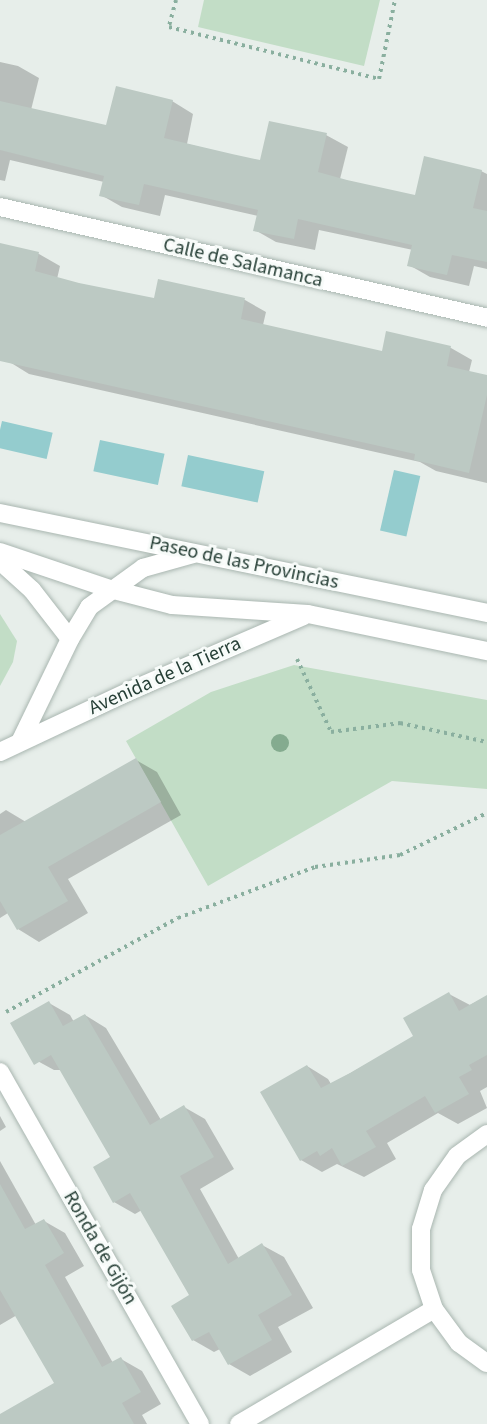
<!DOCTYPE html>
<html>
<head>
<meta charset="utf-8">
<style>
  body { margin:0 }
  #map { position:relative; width:487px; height:1424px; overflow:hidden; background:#e7eeea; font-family:"Source Sans 3",sans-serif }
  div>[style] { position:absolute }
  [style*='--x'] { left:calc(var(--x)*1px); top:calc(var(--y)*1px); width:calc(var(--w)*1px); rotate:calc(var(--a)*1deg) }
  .green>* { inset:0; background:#c2ddc6 }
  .water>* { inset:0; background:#94ccce; transform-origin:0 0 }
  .shadow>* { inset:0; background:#0003 }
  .building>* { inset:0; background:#bcc9c3 }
  .path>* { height:4px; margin-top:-2px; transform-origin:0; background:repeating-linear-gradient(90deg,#8aaf9f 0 3px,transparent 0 7.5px) }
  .roads { filter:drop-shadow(0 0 2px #a9b6b0) drop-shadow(0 0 2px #a9b6b0) }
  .street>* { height:18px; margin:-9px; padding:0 9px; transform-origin:9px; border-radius:9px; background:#fff }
  .secondary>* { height:18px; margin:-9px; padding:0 9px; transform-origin:9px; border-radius:9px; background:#fff }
  .trees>* { width:18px; height:18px; margin:-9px; border-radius:50%; background:#84ab8f }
  span { translate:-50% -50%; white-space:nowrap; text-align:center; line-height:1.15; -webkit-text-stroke:6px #f7fbf9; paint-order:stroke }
  .street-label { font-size:20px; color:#263f36 }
</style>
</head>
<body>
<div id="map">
  <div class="green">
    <i style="clip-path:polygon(204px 0,380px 0,364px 66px,198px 27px)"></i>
    <i style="clip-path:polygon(0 614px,17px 641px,13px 662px,0 686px)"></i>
    <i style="clip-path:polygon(294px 665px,487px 700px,487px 789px,392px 781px,208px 886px,126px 741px,211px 692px)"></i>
  </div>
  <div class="water">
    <i style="left:2px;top:421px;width:52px;height:27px;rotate:13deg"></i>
    <i style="left:100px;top:440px;width:66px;height:32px;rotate:12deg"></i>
    <i style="left:188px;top:455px;width:78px;height:32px;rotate:12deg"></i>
    <i style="left:394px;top:470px;width:27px;height:62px;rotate:13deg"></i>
  </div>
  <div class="shadow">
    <i style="clip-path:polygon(0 62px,18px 66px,39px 78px,31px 110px,107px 127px,172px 101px,193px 114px,187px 144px,261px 162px,326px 135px,348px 147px,340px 179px,416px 197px,481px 171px,487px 174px,487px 269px,474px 266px,469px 286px,430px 277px,409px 265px,413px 250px,399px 247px,319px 230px,315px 250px,276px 242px,255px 230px,258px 216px,165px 195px,160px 216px,143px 212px,122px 207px,101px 195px,104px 182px,10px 160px,5px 181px,0 180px)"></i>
    <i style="clip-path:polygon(0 245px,39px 254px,60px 266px,57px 279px,155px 300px,245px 300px,266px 312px,263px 325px,383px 353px,387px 333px,451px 348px,472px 360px,469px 372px,487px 376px,487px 483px,436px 471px,420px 462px,29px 374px,8px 361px,0 341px)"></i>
    <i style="clip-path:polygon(136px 760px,157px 772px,181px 815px,68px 879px,88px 913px,39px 942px,18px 929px,8px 913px,0 918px,0 814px,6px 810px,26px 822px)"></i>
    <i style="clip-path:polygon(449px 994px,470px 1005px,487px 996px,487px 1087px,480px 1091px,487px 1108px,458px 1124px,438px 1113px,387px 1143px,396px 1159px,364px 1177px,337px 1164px,322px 1172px,301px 1160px,307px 1066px,328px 1079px,331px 1084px,415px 1037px)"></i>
    <i style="clip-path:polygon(49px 1003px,70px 1015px,74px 1022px,85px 1015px,106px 1028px,161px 1120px,184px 1107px,205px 1119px,234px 1169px,200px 1189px,239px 1259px,262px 1245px,284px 1257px,313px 1308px,278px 1327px,292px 1352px,250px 1376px,229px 1364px,220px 1349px,214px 1352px,193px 1340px,191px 1296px,142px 1210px,135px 1214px,114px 1202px,113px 1157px,62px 1070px,54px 1070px,32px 1058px)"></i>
    <i style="clip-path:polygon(0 1116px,6px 1127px,0 1131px)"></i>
    <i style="clip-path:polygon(0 1161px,36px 1225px,44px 1221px,65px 1233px,84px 1266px,65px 1277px,113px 1363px,121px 1359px,142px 1371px,161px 1404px,142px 1415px,147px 1424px,33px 1424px,56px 1384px,17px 1315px,0 1325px)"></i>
  </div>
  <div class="building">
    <i style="clip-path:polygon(116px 86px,173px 100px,164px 138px,232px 154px,260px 160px,269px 121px,327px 133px,318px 172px,347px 180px,415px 195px,424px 156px,482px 170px,473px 208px,487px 211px,487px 262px,452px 255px,447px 275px,428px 271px,407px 266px,412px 245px,298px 219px,294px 239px,253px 231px,258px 210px,144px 184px,139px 205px,120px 201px,99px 196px,104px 176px,0 150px,0 101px,106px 125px)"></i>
    <i style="clip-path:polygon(0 243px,39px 252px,35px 271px,79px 283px,154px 298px,158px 279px,245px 298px,241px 319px,382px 351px,386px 331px,451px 346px,447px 366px,487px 375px,487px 395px,469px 473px,414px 460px,415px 454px,0 361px)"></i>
    <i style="clip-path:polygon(136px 758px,161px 802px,48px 867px,68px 901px,17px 930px,0 901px,0 835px)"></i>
    <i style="clip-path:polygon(449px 992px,459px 1011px,487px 995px,487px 1055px,469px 1065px,472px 1070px,459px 1077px,469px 1094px,435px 1113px,425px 1096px,366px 1131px,376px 1147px,342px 1166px,332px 1148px,320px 1156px,317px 1151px,300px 1161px,260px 1092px,307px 1065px,321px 1088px,350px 1073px,413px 1036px,403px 1018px)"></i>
    <i style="clip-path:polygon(49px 1001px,63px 1026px,85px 1014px,150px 1125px,184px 1105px,214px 1157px,180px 1176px,228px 1264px,262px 1243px,292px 1295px,258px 1315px,272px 1340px,228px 1365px,209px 1332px,192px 1341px,171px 1306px,189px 1295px,130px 1193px,113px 1203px,93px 1167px,110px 1157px,51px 1055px,34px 1065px,10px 1023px)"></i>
    <i style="clip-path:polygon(0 1184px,25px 1229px,44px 1219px,64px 1253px,45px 1265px,102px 1367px,121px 1357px,141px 1392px,122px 1403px,134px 1424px,0 1424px,0 1414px,54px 1383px,0 1290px)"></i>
  </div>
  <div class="path">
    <i style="--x:176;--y:0;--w:28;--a:105"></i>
    <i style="--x:169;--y:27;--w:216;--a:13.9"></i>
    <i style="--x:379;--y:79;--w:81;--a:-78.6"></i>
    <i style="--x:297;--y:659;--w:81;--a:65"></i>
    <i style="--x:331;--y:732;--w:70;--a:-7.4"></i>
    <i style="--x:400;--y:723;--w:89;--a:12.3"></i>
    <i style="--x:6;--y:1012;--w:196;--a:-28.7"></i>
    <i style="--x:178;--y:918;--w:146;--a:-20.4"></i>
    <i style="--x:315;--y:867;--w:86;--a:-8"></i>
    <i style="--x:400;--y:855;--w:97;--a:-25.8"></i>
  </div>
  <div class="roads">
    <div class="street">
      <i style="--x:0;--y:207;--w:499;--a:12.8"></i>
      <i style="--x:0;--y:1072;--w:405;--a:60.4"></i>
      <i style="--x:487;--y:1134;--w:37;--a:144"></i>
      <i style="--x:457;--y:1156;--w:42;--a:125.2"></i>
      <i style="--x:433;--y:1190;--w:41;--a:107.1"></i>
      <i style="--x:421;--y:1229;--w:41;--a:90"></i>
      <i style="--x:421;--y:1270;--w:41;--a:71.6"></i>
      <i style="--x:434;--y:1309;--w:42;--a:53.7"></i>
      <i style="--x:459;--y:1343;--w:34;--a:36"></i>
      <i style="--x:239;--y:1424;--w:226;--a:-30.5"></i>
    </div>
    <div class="secondary">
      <i style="--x:0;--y:513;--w:497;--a:11.6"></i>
      <i style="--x:0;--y:552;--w:116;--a:18.6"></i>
      <i style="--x:110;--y:589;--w:64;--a:14.5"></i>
      <i style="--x:172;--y:605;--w:136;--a:3.8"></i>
      <i style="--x:308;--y:614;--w:183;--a:11.7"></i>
      <i style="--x:0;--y:561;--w:43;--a:42.2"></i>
      <i style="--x:32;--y:590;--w:62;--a:52.2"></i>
      <i style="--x:21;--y:740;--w:112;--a:-64.1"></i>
      <i style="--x:70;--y:639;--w:37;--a:-59"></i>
      <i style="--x:89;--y:607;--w:67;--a:-35.8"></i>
      <i style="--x:143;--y:568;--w:52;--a:-15.6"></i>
      <i style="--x:0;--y:752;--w:146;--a:-25.2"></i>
      <i style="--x:132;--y:690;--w:187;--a:-23.3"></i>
    </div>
  </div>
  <div class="trees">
    <i style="left:280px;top:743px"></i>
  </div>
  <div class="street-label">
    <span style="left:243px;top:263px;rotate:13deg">Calle de Salamanca</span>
    <span style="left:244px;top:563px;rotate:12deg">Paseo de las Provincias</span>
    <span style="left:165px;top:676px;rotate:-24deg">Avenida de la Tierra</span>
    <span style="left:100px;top:1248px;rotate:60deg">Ronda de Gijón</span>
  </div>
</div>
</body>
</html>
